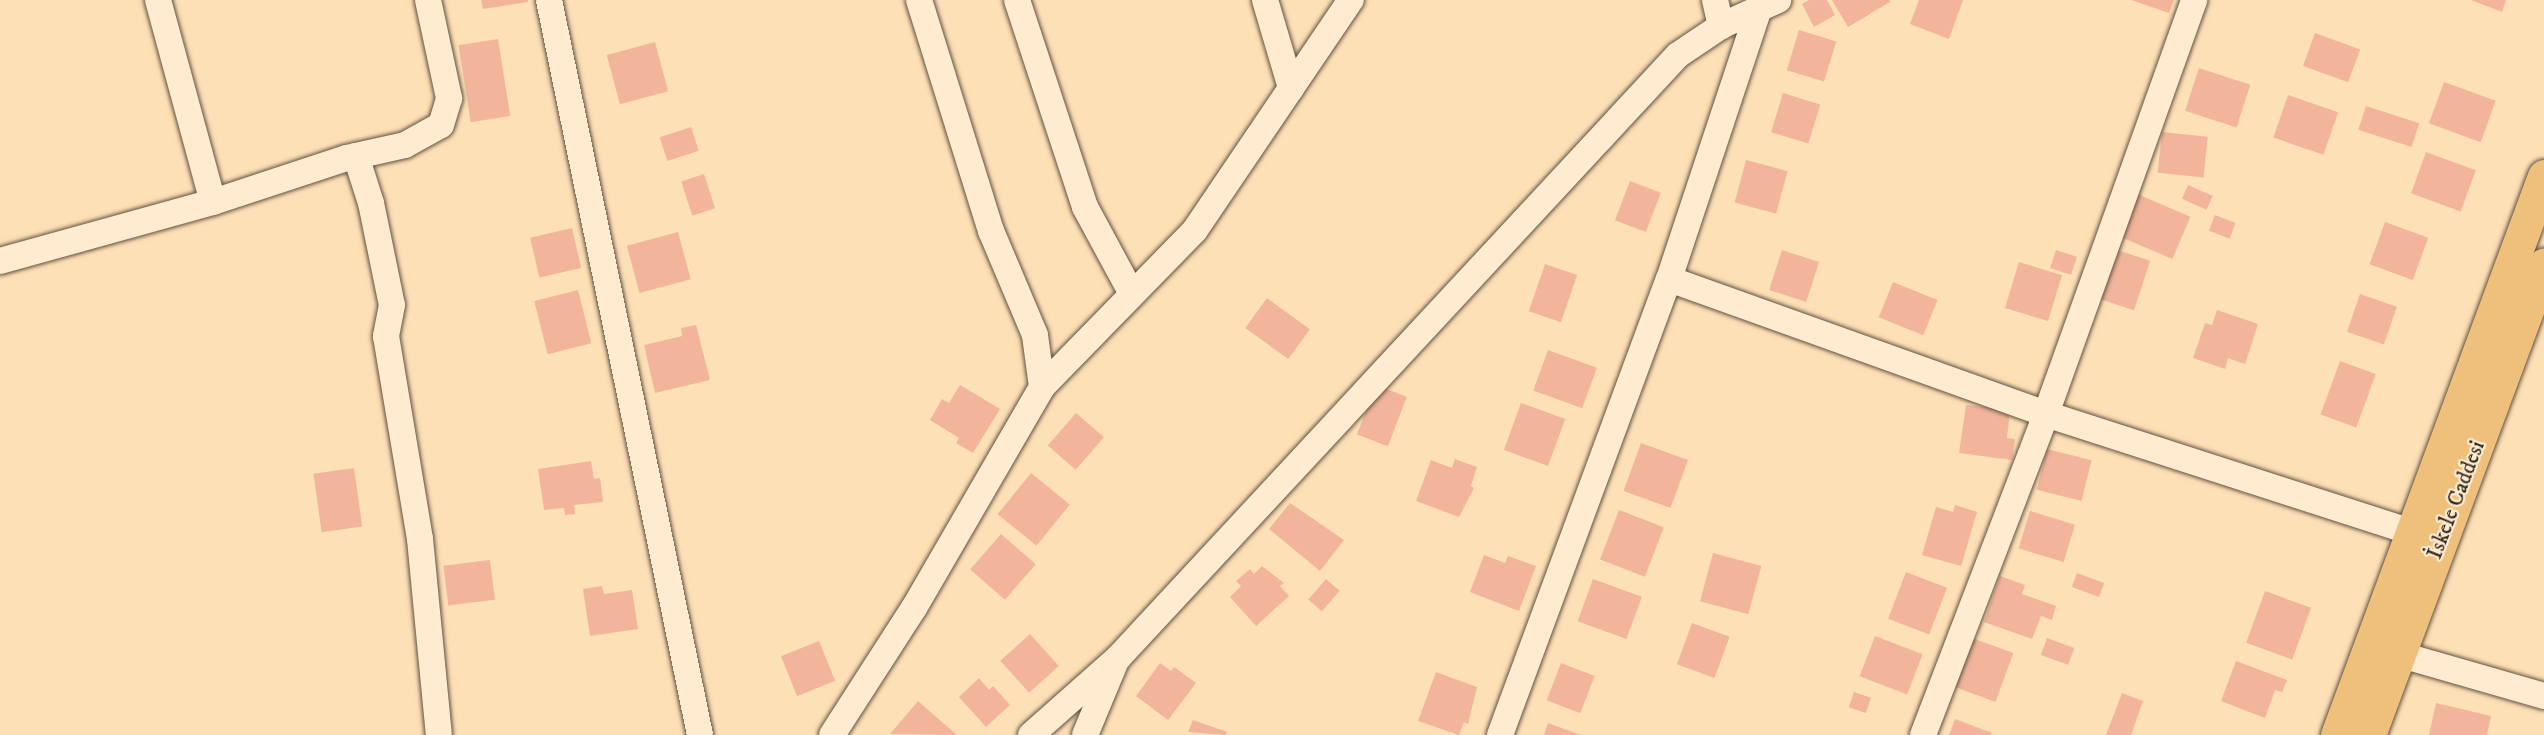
<!DOCTYPE html>
<html>
<head>
<meta charset="utf-8">
<style>
  body { margin:0 }
  #map { position:relative; width:2544px; height:735px; overflow:hidden; background:#fee0b6; font-family:"IM FELL DW Pica",serif }
  div>[style] { position:absolute }
  [style*='--x'] { left:calc(var(--x)*1px); top:calc(var(--y)*1px); width:calc(var(--w)*1px); rotate:calc(var(--a)*1deg) }
  .building>* { inset:0; background:#f2b59c; transform-origin:0 0 }
  .roads { filter:drop-shadow(0 0 2px #605240) drop-shadow(0 0 2px #605240) }
  .minor>* { height:26px; margin:-13px; padding:0 13px; transform-origin:13px; border-radius:13px; background:#feebd0 }
  .primary>* { height:33px; margin:-16.5px; padding:0 16.5px; transform-origin:16.5px; border-radius:16.5px; background:#efc07b }
  span { translate:-50% -50%; white-space:nowrap; text-align:center; line-height:1.15; -webkit-text-stroke:4.5px #feebd0; paint-order:stroke }
  .street-label { font-size:22px; color:#2b2319 }
</style>
</head>
<body>
<div id="map">
  <div class="building">
    <i style="clip-path:polygon(481px 0,528px 0,528px 2px,483px 9px)"></i>
    <i style="clip-path:polygon(1809px 0,1827px 0,1835px 15px,1814px 27px,1802px 4px)"></i>
    <i style="clip-path:polygon(1832px 0,1889px 0,1890px 2px,1848px 27px)"></i>
    <i style="clip-path:polygon(1919px 0,1963px 0,1949px 39px,1910px 24px)"></i>
    <i style="clip-path:polygon(2131px 0,2174px 0,2169px 13px)"></i>
    <i style="clip-path:polygon(2471px 0,2506px 0,2502px 12px)"></i>
    <i style="left:1799px;top:30px;width:39px;height:42px;rotate:17deg"></i>
    <i style="left:2315px;top:33px;width:48px;height:35px;rotate:20deg"></i>
    <i style="left:498px;top:39px;width:78px;height:40px;rotate:81deg"></i>
    <i style="left:655px;top:42px;width:51px;height:50px;rotate:75deg"></i>
    <i style="left:2199px;top:68px;width:54px;height:45px;rotate:18deg"></i>
    <i style="left:2444px;top:82px;width:55px;height:44px;rotate:20deg"></i>
    <i style="left:1783px;top:93px;width:39px;height:41px;rotate:17deg"></i>
    <i style="left:2288px;top:95px;width:53px;height:45px;rotate:19deg"></i>
    <i style="left:2366px;top:106px;width:56px;height:25px;rotate:18deg"></i>
    <i style="left:691px;top:127px;width:25px;height:33px;rotate:72deg"></i>
    <i style="left:2162px;top:132px;width:46px;height:41px;rotate:6deg"></i>
    <i style="left:2426px;top:152px;width:53px;height:44px;rotate:20deg"></i>
    <i style="left:1746px;top:160px;width:43px;height:44px;rotate:15deg"></i>
    <i style="left:704px;top:174px;width:36px;height:24px;rotate:72deg"></i>
    <i style="left:1630px;top:181px;width:33px;height:42px;rotate:21deg"></i>
    <i style="left:2188px;top:185px;width:27px;height:15px;rotate:24deg"></i>
    <i style="left:2137px;top:194px;width:58px;height:46px;rotate:23deg"></i>
    <i style="left:2215px;top:215px;width:22px;height:17px;rotate:21deg"></i>
    <i style="left:2385px;top:222px;width:46px;height:45px;rotate:20deg"></i>
    <i style="left:572px;top:228px;width:41px;height:43px;rotate:77deg"></i>
    <i style="left:678px;top:232px;width:49px;height:53px;rotate:75deg"></i>
    <i style="left:2114px;top:249px;width:38px;height:52px;rotate:18deg"></i>
    <i style="left:1782px;top:250px;width:39px;height:42px;rotate:18deg"></i>
    <i style="left:2056px;top:250px;width:22px;height:19px;rotate:18deg"></i>
    <i style="left:2019px;top:262px;width:45px;height:48px;rotate:17deg"></i>
    <i style="left:1545px;top:264px;width:34px;height:50px;rotate:19deg"></i>
    <i style="left:1893px;top:282px;width:48px;height:38px;rotate:22deg"></i>
    <i style="left:578px;top:290px;width:55px;height:45px;rotate:76deg"></i>
    <i style="left:2360px;top:294px;width:39px;height:40px;rotate:19deg"></i>
    <i style="left:1267px;top:298px;width:53px;height:37px;rotate:36deg"></i>
    <i style="clip-path:polygon(2217px 310px,2258px 324px,2245px 364px,2228px 358px,2225px 369px,2193px 358px,2205px 323px,2212px 325px)"></i>
    <i style="clip-path:polygon(696px 325px,710px 380px,655px 393px,644px 345px,682px 336px,681px 328px)"></i>
    <i style="left:1548px;top:350px;width:52px;height:43px;rotate:20deg"></i>
    <i style="left:2340px;top:361px;width:38px;height:57px;rotate:20deg"></i>
    <i style="clip-path:polygon(960px 385px,1000px 409px,973px 453px,956px 443px,959px 438px,930px 420px,942px 399px,949px 403px)"></i>
    <i style="left:1376px;top:385px;width:33px;height:53px;rotate:21deg"></i>
    <i style="left:1521px;top:403px;width:47px;height:50px;rotate:20deg"></i>
    <i style="clip-path:polygon(1966px 405px,2010px 410px,2007px 438px,2015px 439px,2012px 460px,1959px 453px)"></i>
    <i style="left:1076px;top:413px;width:37px;height:43px;rotate:41deg"></i>
    <i style="left:1641px;top:443px;width:50px;height:51px;rotate:20deg"></i>
    <i style="left:2047px;top:449px;width:46px;height:42px;rotate:14deg"></i>
    <i style="clip-path:polygon(1455px 459px,1477px 467px,1471px 486px,1474px 488px,1459px 517px,1416px 501px,1431px 460px,1452px 468px)"></i>
    <i style="clip-path:polygon(591px 461px,594px 479px,600px 478px,603px 502px,574px 505px,575px 514px,565px 515px,564px 508px,544px 510px,538px 469px)"></i>
    <i style="left:354px;top:468px;width:59px;height:41px;rotate:82deg"></i>
    <i style="left:1031px;top:473px;width:50px;height:53px;rotate:39deg"></i>
    <i style="clip-path:polygon(1290px 503px,1344px 540px,1320px 571px,1269px 529px)"></i>
    <i style="clip-path:polygon(1955px 505px,1977px 512px,1961px 566px,1922px 555px,1936px 507px,1953px 512px)"></i>
    <i style="left:1619px;top:510px;width:48px;height:53px;rotate:21deg"></i>
    <i style="left:2030px;top:511px;width:47px;height:39px;rotate:17deg"></i>
    <i style="left:1001px;top:534px;width:46px;height:47px;rotate:41deg"></i>
    <i style="left:1713px;top:553px;width:50px;height:50px;rotate:15deg"></i>
    <i style="clip-path:polygon(1484px 555px,1505px 563px,1508px 556px,1536px 566px,1519px 611px,1470px 592px)"></i>
    <i style="left:490px;top:560px;width:40px;height:47px;rotate:83deg"></i>
    <i style="clip-path:polygon(1262px 566px,1284px 583px,1280px 586px,1289px 596px,1256px 626px,1230px 597px,1241px 586px,1236px 581px,1250px 569px,1254px 574px)"></i>
    <i style="left:1906px;top:572px;width:44px;height:50px;rotate:21deg"></i>
    <i style="left:2077px;top:573px;width:29px;height:15px;rotate:20deg"></i>
    <i style="clip-path:polygon(2000px 576px,2025px 585px,2022px 594px,2056px 606px,2052px 620px,2041px 616px,2032px 639px,1984px 622px)"></i>
    <i style="left:1326px;top:579px;width:18px;height:27px;rotate:41deg"></i>
    <i style="left:1593px;top:579px;width:52px;height:45px;rotate:20deg"></i>
    <i style="clip-path:polygon(602px 586px,604px 594px,632px 590px,638px 629px,590px 636px,583px 589px)"></i>
    <i style="left:2265px;top:591px;width:49px;height:55px;rotate:20deg"></i>
    <i style="left:1692px;top:623px;width:40px;height:44px;rotate:20deg"></i>
    <i style="left:1030px;top:634px;width:43px;height:40px;rotate:48deg"></i>
    <i style="left:1875px;top:636px;width:51px;height:43px;rotate:21deg"></i>
    <i style="left:1972px;top:638px;width:44px;height:52px;rotate:20deg"></i>
    <i style="left:2047px;top:638px;width:29px;height:18px;rotate:20deg"></i>
    <i style="left:819px;top:641px;width:43px;height:41px;rotate:68deg"></i>
    <i style="clip-path:polygon(2236px 661px,2287px 680px,2282px 692px,2275px 690px,2265px 718px,2221px 701px)"></i>
    <i style="clip-path:polygon(1160px 663px,1171px 671px,1174px 667px,1196px 683px,1168px 720px,1136px 696px)"></i>
    <i style="left:1561px;top:663px;width:36px;height:40px;rotate:21deg"></i>
    <i style="clip-path:polygon(1436px 672px,1477px 687px,1468px 724px,1464px 722px,1459px 735px,1418px 721px)"></i>
    <i style="clip-path:polygon(979px 678px,989px 690px,993px 686px,1010px 705px,986px 727px,959px 697px)"></i>
    <i style="left:1854px;top:692px;width:18px;height:16px;rotate:19deg"></i>
    <i style="clip-path:polygon(2122px 693px,2143px 701px,2131px 735px,2106px 735px)"></i>
    <i style="clip-path:polygon(918px 701px,957px 735px,890px 734px)"></i>
    <i style="clip-path:polygon(2436px 703px,2491px 716px,2487px 735px,2429px 735px)"></i>
    <i style="clip-path:polygon(1955px 719px,1992px 733px,1991px 735px,1949px 735px)"></i>
    <i style="clip-path:polygon(1193px 720px,1227px 732px,1226px 735px,1188px 732px)"></i>
    <i style="clip-path:polygon(1548px 723px,1581px 735px,1544px 735px)"></i>
  </div>
  <div class="roads">
    <div class="minor">
      <i style="--x:158;--y:0;--w:209;--a:74.8"></i>
      <i style="--x:549;--y:0;--w:750;--a:78.39"></i>
      <i style="--x:1017;--y:0;--w:218;--a:71.8"></i>
      <i style="--x:1085;--y:207;--w:99;--a:61.6"></i>
      <i style="--x:1265;--y:0;--w:92;--a:73.5"></i>
      <i style="--x:1715;--y:0;--w:27;--a:77"></i>
      <i style="--x:356;--y:156;--w:49;--a:72.3"></i>
      <i style="--x:371;--y:203;--w:104;--a:78.4"></i>
      <i style="--x:392;--y:305;--w:32;--a:101"></i>
      <i style="--x:386;--y:336;--w:206;--a:80.5"></i>
      <i style="--x:420;--y:539;--w:197;--a:84.5"></i>
      <i style="--x:0;--y:261;--w:221;--a:-15.5"></i>
      <i style="--x:213;--y:202;--w:141;--a:-18.2"></i>
      <i style="--x:347;--y:158;--w:59;--a:-12.6"></i>
      <i style="--x:405;--y:145;--w:41;--a:-29.1"></i>
      <i style="--x:441;--y:125;--w:28;--a:-73"></i>
      <i style="--x:449;--y:98;--w:100;--a:-102.1"></i>
      <i style="--x:1669;--y:279;--w:400;--a:19.7"></i>
      <i style="--x:2046;--y:414;--w:404;--a:17.9"></i>
      <i style="--x:1042;--y:387;--w:219;--a:-45.7"></i>
      <i style="--x:1195;--y:230;--w:278;--a:-55.9"></i>
      <i style="--x:2398;--y:654;--w:152;--a:16"></i>
      <i style="--x:832;--y:735;--w:151;--a:-57.2"></i>
      <i style="--x:914;--y:608;--w:255;--a:-59.9"></i>
      <i style="--x:1042;--y:387;--w:52;--a:-97.7"></i>
      <i style="--x:1035;--y:335;--w:113;--a:-112.9"></i>
      <i style="--x:991;--y:231;--w:242;--a:-107.3"></i>
      <i style="--x:1031;--y:735;--w:116;--a:-41.5"></i>
      <i style="--x:1118;--y:658;--w:823;--a:-47.12"></i>
      <i style="--x:1678;--y:55;--w:52;--a:-34"></i>
      <i style="--x:1721;--y:26;--w:63;--a:-24.5"></i>
      <i style="--x:1085;--y:735;--w:78;--a:-67.4"></i>
      <i style="--x:1500;--y:735;--w:486;--a:-69.7"></i>
      <i style="--x:1669;--y:279;--w:282;--a:-71.6"></i>
      <i style="--x:1923;--y:735;--w:344;--a:-69"></i>
      <i style="--x:2046;--y:414;--w:440;--a:-70.3"></i>
    </div>
    <div class="primary">
      <i style="--x:2337;--y:735;--w:596;--a:-69.68"></i>
      <i style="--x:2369;--y:735;--w:502;--a:-69.58"></i>
    </div>
  </div>
  <div class="street-label">
    <span style="left:2456px;top:500px;rotate:-69deg">İskele Caddesi</span>
  </div>
</div>
</body>
</html>
